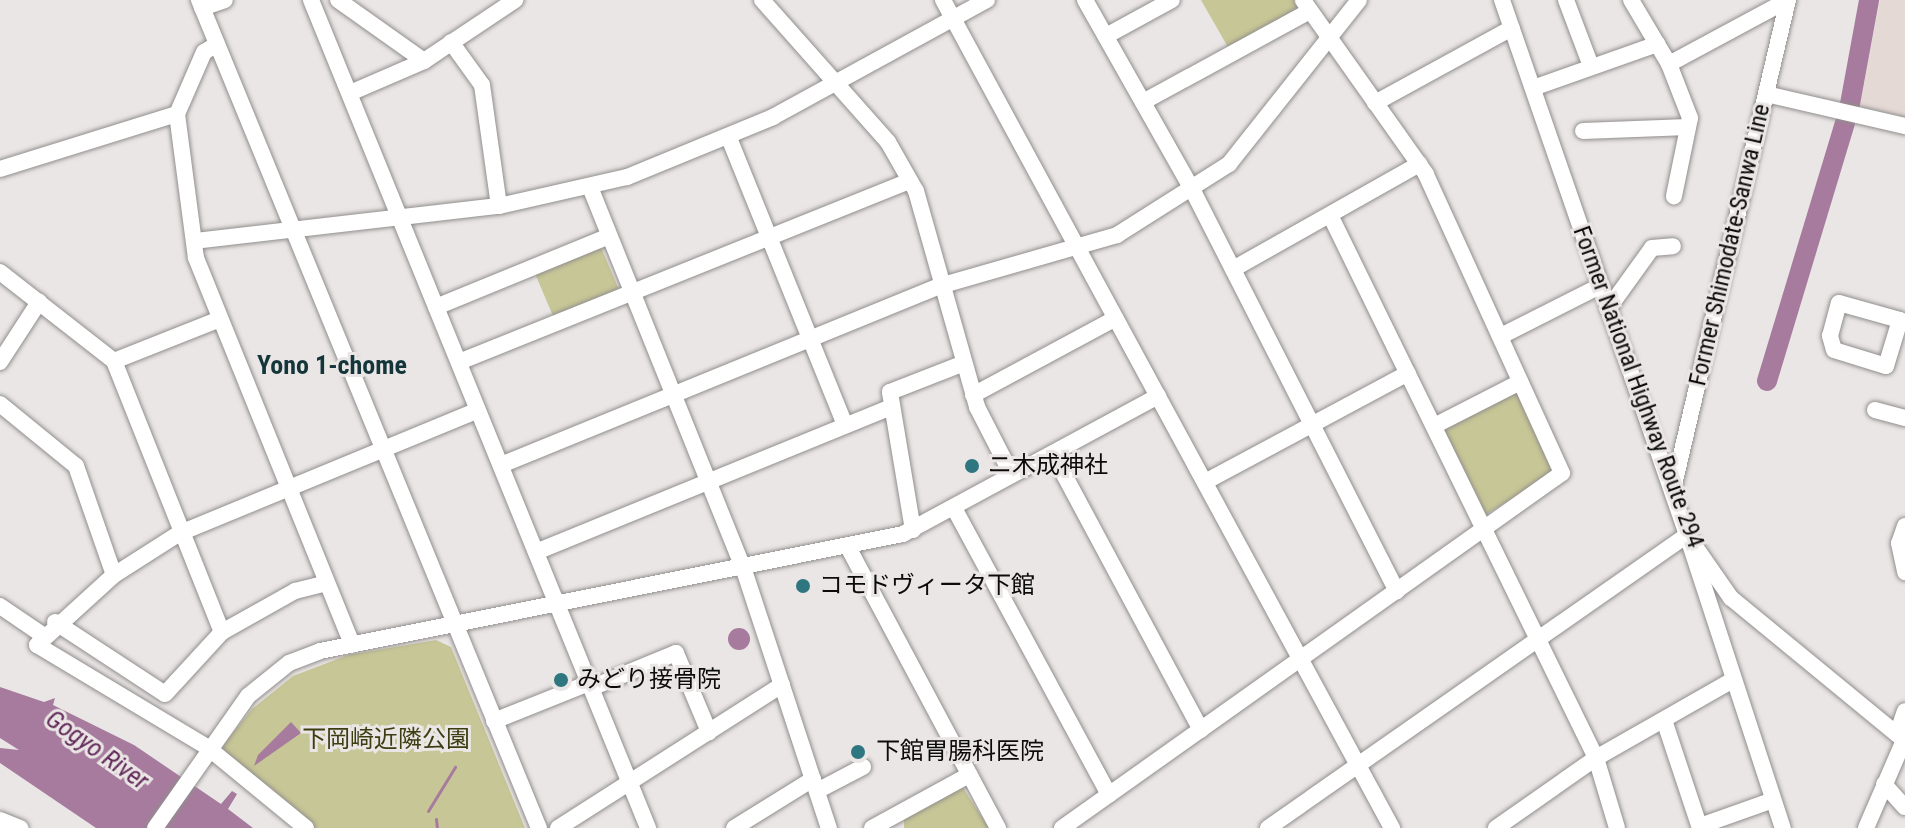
<!DOCTYPE html>
<html>
<head>
<meta charset="utf-8">
<style>
  body { margin:0 }
  #map { position:relative; width:1905px; height:828px; overflow:hidden; background:#eae6e5; font-family:"Roboto Condensed","Noto Sans JP",sans-serif }
  div>[style] { position:absolute }
  [style*='--x'] { left:calc(var(--x)*1px); top:calc(var(--y)*1px); width:calc(var(--w)*1px); rotate:calc(var(--a)*1deg) }
  .built>* { inset:0; background:#e5d9d5 }
  .green>* { inset:0; background:#c7c696; transform-origin:0 0 }
  .water>* { inset:0; background:#a77b9e }
  .round { border-radius:50% }
  .stream>* { height:3px; margin:-1.5px; padding:0 1.5px; transform-origin:1.5px; border-radius:1.5px; background:#a77b9e }
  .river>* { height:20px; margin:-10px; padding:0 10px; transform-origin:10px; border-radius:10px; background:#a77b9e }
  .roads { filter:drop-shadow(0 0 2px #918e8d) drop-shadow(0 0 2px #918e8d) }
  .minor>* { height:16px; margin:-8px; padding:0 8px; transform-origin:8px; border-radius:8px; background:#fff }
  .dots>* { width:22px; height:22px; translate:-50% -50%; box-sizing:border-box; border:4px solid #eae6e5; border-radius:50% }
  span { translate:-50% -50%; white-space:nowrap; text-align:center; line-height:1.15; -webkit-text-stroke:6px #eae6e5; paint-order:stroke }
  .street-label { font-size:24px; color:#0c0b0b }
  .poi-label { font-size:24px; color:#0c0b0b }
  .left { translate:0 -50%; text-align:left }
  .park-label { font-size:24px; color:#3e3c11 }
  .neighbourhood-label { font-size:26px; color:#14363a; font-weight:700 }
  .water-label { font-size:26px; color:#642c5b; font-style:italic }
</style>
</head>
<body>
<div id="map">
  <div class="built">
    <i style="clip-path:polygon(1880px 0,1905px 0,1905px 118px,1860px 106px)"></i>
  </div>
  <div class="green">
    <i style="clip-path:polygon(1201px 0,1301px 0,1300px 10px,1229px 49px)"></i>
    <i style="left:600px;top:245px;width:49px;height:71px;rotate:67deg"></i>
    <i style="clip-path:polygon(1518px 388px,1553px 474px,1485px 515px,1443px 429px)"></i>
    <i style="clip-path:polygon(436px 640px,451px 647px,525px 828px,310px 828px,225px 755px,222px 747px,252px 709px,293px 676px,348px 655px)"></i>
    <i style="clip-path:polygon(961px 785px,989px 828px,904px 828px,904px 815px)"></i>
  </div>
  <div class="water">
    <i class="round" style="left:728px;top:628px;width:22px;height:22px"></i>
    <i style="clip-path:polygon(0 687px,44px 702px,55px 698px,53px 705px,134px 745px,221px 804px,232px 791px,237px 794px,228px 809px,253px 828px,96px 828px,0 763px,0 748px,19px 750px,0 738px)"></i>
    <i style="clip-path:polygon(291px 722px,301px 733px,254px 766px,258px 755px)"></i>
  </div>
  <div class="stream">
    <i style="--x:428;--y:811;--w:52;--a:-58.5"></i>
    <i style="--x:436;--y:819;--w:9;--a:84"></i>
  </div>
  <div class="river">
    <i style="--x:1850;--y:104;--w:106;--a:-79.6"></i>
    <i style="--x:1767;--y:381;--w:270;--a:-73.2"></i>
  </div>
  <div class="roads">
    <div class="minor">
      <i style="--x:199;--y:0;--w:895;--a:67.68"></i>
      <i style="--x:311;--y:0;--w:894;--a:67.85"></i>
      <i style="--x:338;--y:0;--w:105;--a:35.3"></i>
      <i style="--x:762;--y:0;--w:190;--a:48.4"></i>
      <i style="--x:888;--y:142;--w:56;--a:60.3"></i>
      <i style="--x:916;--y:191;--w:224;--a:74.2"></i>
      <i style="--x:977;--y:407;--w:76;--a:62.8"></i>
      <i style="--x:943;--y:0;--w:942;--a:61.53"></i>
      <i style="--x:1085;--y:0;--w:222;--a:60.5"></i>
      <i style="--x:1194;--y:193;--w:447;--a:63"></i>
      <i style="--x:1502;--y:0;--w:566;--a:70.92"></i>
      <i style="--x:1687;--y:535;--w:77;--a:55.1"></i>
      <i style="--x:1731;--y:598;--w:225;--a:39.4"></i>
      <i style="--x:1566;--y:0;--w:71;--a:69.3"></i>
      <i style="--x:1631;--y:0;--w:74;--a:59.3"></i>
      <i style="--x:1669;--y:64;--w:135;--a:-28.3"></i>
      <i style="--x:202;--y:8;--w:24;--a:-19"></i>
      <i style="--x:1106;--y:36;--w:75;--a:-28.6"></i>
      <i style="--x:451;--y:42;--w:53;--a:54.2"></i>
      <i style="--x:482;--y:85;--w:122;--a:82"></i>
      <i style="--x:217;--y:44;--w:15;--a:148"></i>
      <i style="--x:204;--y:52;--w:68;--a:113.5"></i>
      <i style="--x:177;--y:114;--w:145;--a:82.5"></i>
      <i style="--x:196;--y:258;--w:417;--a:68"></i>
      <i style="--x:1669;--y:64;--w:58;--a:68.7"></i>
      <i style="--x:1690;--y:118;--w:80;--a:101.6"></i>
      <i style="--x:1533;--y:88;--w:132;--a:-19.5"></i>
      <i style="--x:350;--y:93;--w:81;--a:-23.4"></i>
      <i style="--x:424;--y:61;--w:110;--a:-33.8"></i>
      <i style="--x:1766;--y:94;--w:143;--a:13"></i>
      <i style="--x:1143;--y:102;--w:190;--a:-28.6"></i>
      <i style="--x:1375;--y:103;--w:156;--a:-28.7"></i>
      <i style="--x:1583;--y:131;--w:105;--a:-2.2"></i>
      <i style="--x:729;--y:138;--w:310;--a:68"></i>
      <i style="--x:0;--y:169;--w:185;--a:-17.3"></i>
      <i style="--x:590;--y:187;--w:413;--a:68.1"></i>
      <i style="--x:744;--y:570;--w:272;--a:71.8"></i>
      <i style="--x:1330;--y:215;--w:605;--a:63.9"></i>
      <i style="--x:1596;--y:758;--w:73;--a:73.3"></i>
      <i style="--x:195;--y:241;--w:306;--a:-6.6"></i>
      <i style="--x:499;--y:206;--w:131;--a:-12.8"></i>
      <i style="--x:627;--y:177;--w:158;--a:-22.3"></i>
      <i style="--x:773;--y:117;--w:244;--a:-28.7"></i>
      <i style="--x:1233;--y:269;--w:214;--a:-29.4"></i>
      <i style="--x:0;--y:272;--w:145;--a:38"></i>
      <i style="--x:114;--y:361;--w:292;--a:68.3"></i>
      <i style="--x:1839;--y:303;--w:63;--a:15.6"></i>
      <i style="--x:1900;--y:320;--w:48;--a:106.9"></i>
      <i style="--x:1886;--y:366;--w:54;--a:-162.9"></i>
      <i style="--x:1834;--y:350;--w:15;--a:-106"></i>
      <i style="--x:1830;--y:336;--w:34;--a:-75"></i>
      <i style="--x:436;--y:307;--w:187;--a:-22.3"></i>
      <i style="--x:1608;--y:309;--w:75;--a:-54.2"></i>
      <i style="--x:1652;--y:248;--w:21;--a:-5"></i>
      <i style="--x:1501;--y:336;--w:111;--a:-26.8"></i>
      <i style="--x:114;--y:361;--w:114;--a:-21.6"></i>
      <i style="--x:0;--y:362;--w:72;--a:-57"></i>
      <i style="--x:459;--y:362;--w:485;--a:-21.9"></i>
      <i style="--x:973;--y:395;--w:162;--a:-28.3"></i>
      <i style="--x:0;--y:404;--w:98;--a:39.2"></i>
      <i style="--x:76;--y:466;--w:115;--a:70.8"></i>
      <i style="--x:1875;--y:410;--w:31;--a:15"></i>
      <i style="--x:1434;--y:426;--w:97;--a:-27.1"></i>
      <i style="--x:1053;--y:454;--w:313;--a:61.8"></i>
      <i style="--x:501;--y:465;--w:477;--a:-22.2"></i>
      <i style="--x:943;--y:285;--w:181;--a:-16"></i>
      <i style="--x:1117;--y:235;--w:133;--a:-32.4"></i>
      <i style="--x:1229;--y:164;--w:209;--a:-51.6"></i>
      <i style="--x:1205;--y:482;--w:230;--a:-28.2"></i>
      <i style="--x:1673;--y:489;--w:502;--a:-76.77"></i>
      <i style="--x:954;--y:508;--w:326;--a:61.6"></i>
      <i style="--x:1905;--y:526;--w:18;--a:109"></i>
      <i style="--x:1899;--y:543;--w:30;--a:78"></i>
      <i style="--x:913;--y:530;--w:140;--a:-99.5"></i>
      <i style="--x:890;--y:392;--w:77;--a:-21.3"></i>
      <i style="--x:848;--y:547;--w:319;--a:61.9"></i>
      <i style="--x:536;--y:552;--w:380;--a:-22.2"></i>
      <i style="--x:0;--y:606;--w:50;--a:34.3"></i>
      <i style="--x:55;--y:622;--w:131;--a:33.2"></i>
      <i style="--x:165;--y:694;--w:84;--a:-47.4"></i>
      <i style="--x:222;--y:632;--w:84;--a:-29.3"></i>
      <i style="--x:295;--y:591;--w:33;--a:-14"></i>
      <i style="--x:591;--y:688;--w:92;--a:-22.4"></i>
      <i style="--x:676;--y:653;--w:86;--a:67.3"></i>
      <i style="--x:1664;--y:720;--w:114;--a:71.6"></i>
      <i style="--x:494;--y:721;--w:102;--a:-21.8"></i>
      <i style="--x:1897;--y:734;--w:24;--a:-71"></i>
      <i style="--x:1884;--y:784;--w:31;--a:48"></i>
      <i style="--x:817;--y:791;--w:52;--a:-27.6"></i>
      <i style="--x:0;--y:820;--w:22;--a:22"></i>
      <i style="--x:1700;--y:826;--w:77;--a:-19.6"></i>
      <i style="--x:155;--y:828;--w:161;--a:-54.8"></i>
      <i style="--x:248;--y:696;--w:53;--a:-38.8"></i>
      <i style="--x:289;--y:663;--w:33;--a:-21"></i>
      <i style="--x:320;--y:651;--w:595;--a:-11.35"></i>
      <i style="--x:903;--y:534;--w:290;--a:-28.4"></i>
      <i style="--x:306;--y:828;--w:128;--a:-140.7"></i>
      <i style="--x:207;--y:747;--w:198;--a:-149"></i>
      <i style="--x:37;--y:645;--w:104;--a:-42.3"></i>
      <i style="--x:114;--y:575;--w:78;--a:-32.5"></i>
      <i style="--x:180;--y:533;--w:322;--a:-22.4"></i>
      <i style="--x:558;--y:828;--w:266;--a:-32.6"></i>
      <i style="--x:734;--y:828;--w:93;--a:-31.8"></i>
      <i style="--x:872;--y:828;--w:111;--a:-28.7"></i>
      <i style="--x:1062;--y:828;--w:613;--a:-35.37"></i>
      <i style="--x:1562;--y:473;--w:328;--a:-114.5"></i>
      <i style="--x:1426;--y:174;--w:213;--a:-125.3"></i>
      <i style="--x:1268;--y:828;--w:511;--a:-34.96"></i>
      <i style="--x:1687;--y:535;--w:308;--a:71.9"></i>
      <i style="--x:1496;--y:828;--w:122;--a:-35"></i>
      <i style="--x:1596;--y:758;--w:158;--a:-29.7"></i>
      <i style="--x:1866;--y:828;--w:96;--a:-66.6"></i>
    </div>
  </div>
  <div class="dots">
    <i style="left:972px;top:466px;background:#2f7780"></i>
    <i style="left:803px;top:586px;background:#2f7780"></i>
    <i style="left:561px;top:680px;background:#2f7780"></i>
    <i style="left:858px;top:752px;background:#2f7780"></i>
  </div>
  <div class="street-label">
    <span style="left:1730px;top:245px;rotate:-77deg">Former Shimodate-Sanwa Line</span>
    <span style="left:1638px;top:387px;rotate:70deg">Former National Highway Route 294</span>
  </div>
  <div class="poi-label">
    <span class="left" style="left:988px;top:466px">ニ木成神社</span>
    <span class="left" style="left:819px;top:586px">コモドヴィータ下館</span>
    <span class="left" style="left:577px;top:680px">みどり接骨院</span>
    <span class="left" style="left:876px;top:752px">下館胃腸科医院</span>
  </div>
  <div class="park-label">
    <span style="left:386px;top:740px">下岡崎近隣公園</span>
  </div>
  <div class="neighbourhood-label">
    <span style="left:332px;top:366px">Yono 1-chome</span>
  </div>
  <div class="water-label">
    <span style="left:97px;top:750px;rotate:35deg">Gogyo River</span>
  </div>
</div>
</body>
</html>
